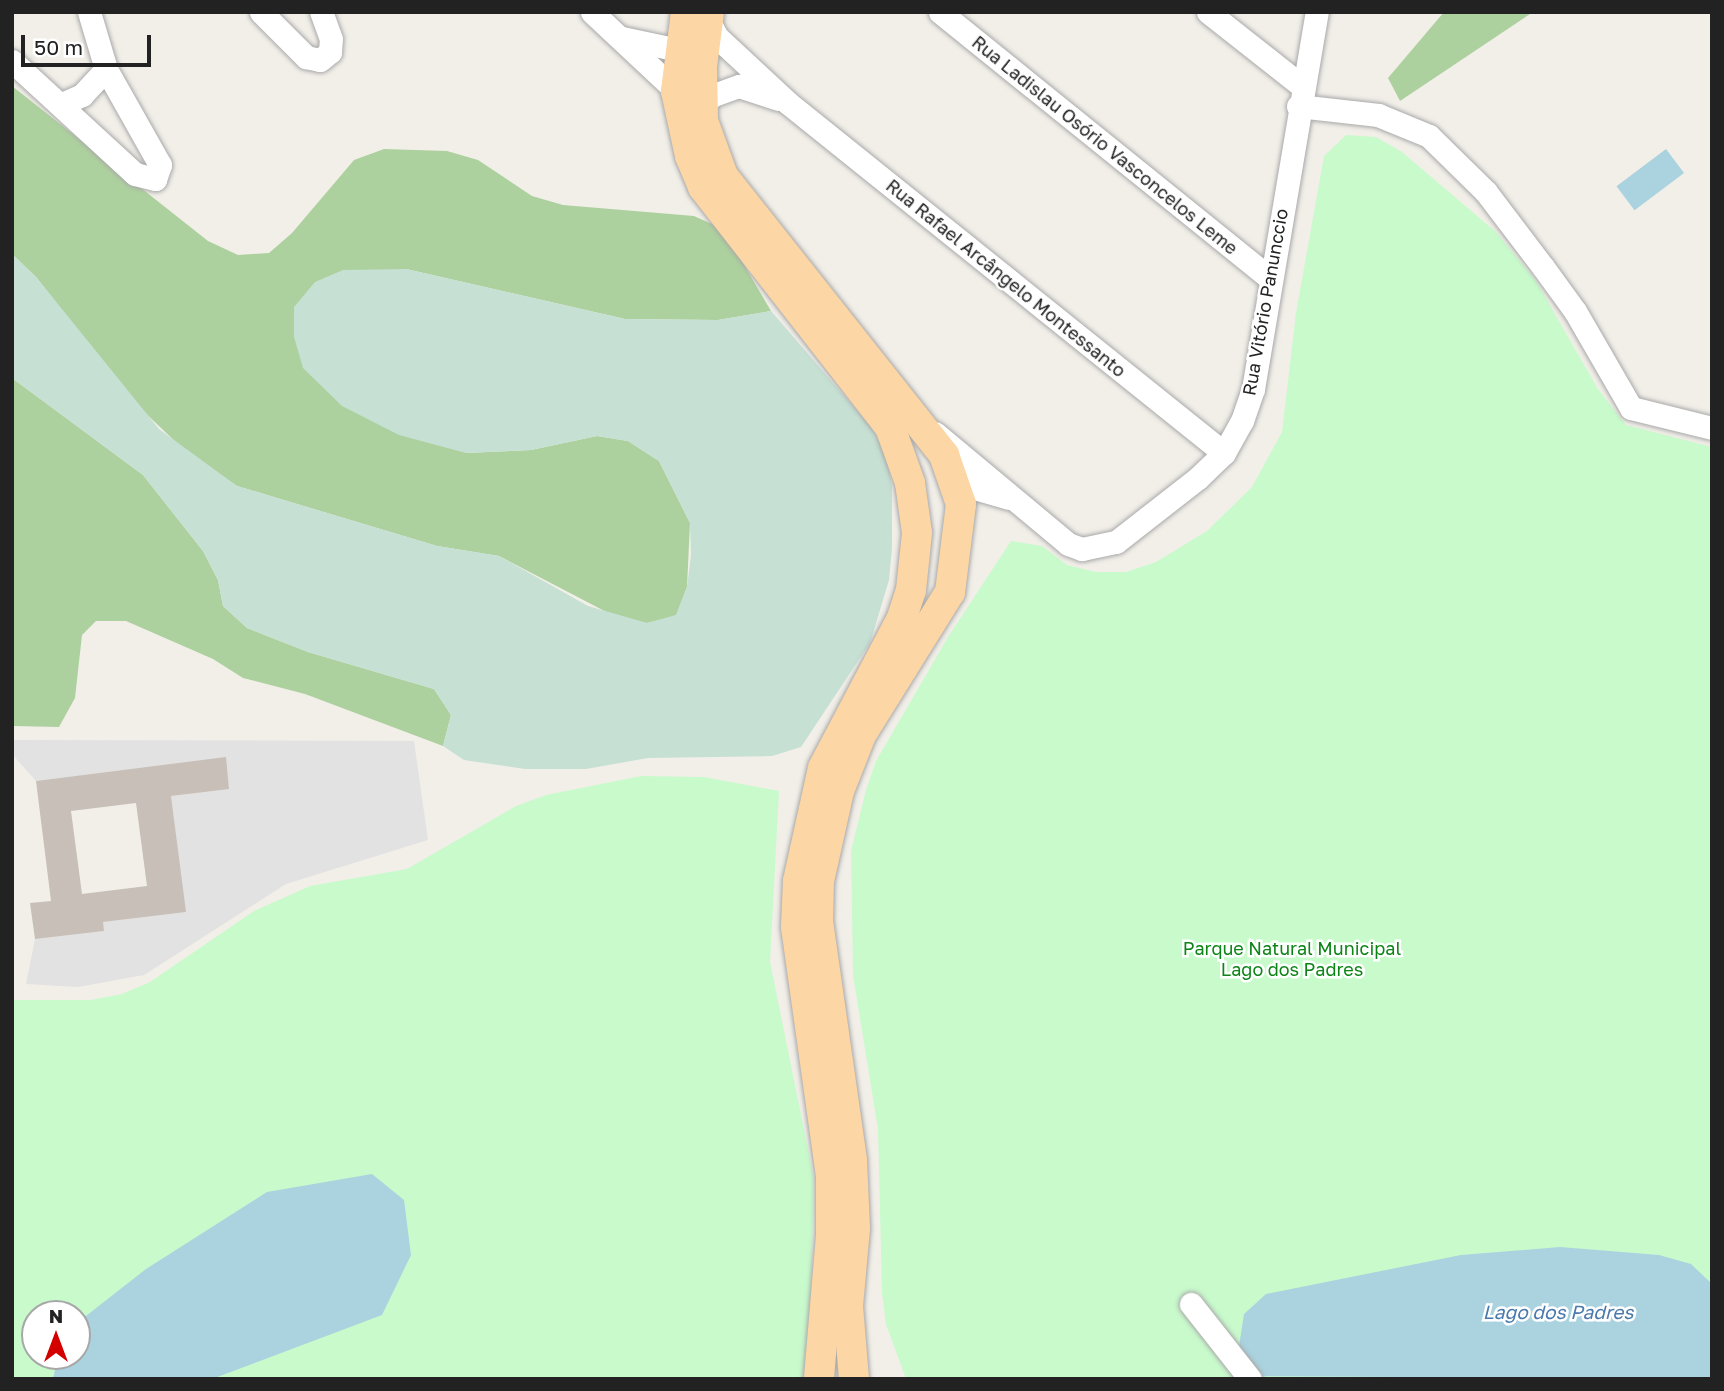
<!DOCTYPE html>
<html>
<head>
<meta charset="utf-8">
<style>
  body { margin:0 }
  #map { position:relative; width:1724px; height:1391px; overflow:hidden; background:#f2efe9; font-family:"Golos Text",sans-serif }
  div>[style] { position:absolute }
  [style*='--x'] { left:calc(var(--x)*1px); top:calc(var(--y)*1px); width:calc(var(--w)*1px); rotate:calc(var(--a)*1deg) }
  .forest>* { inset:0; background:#add19e }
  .wetland>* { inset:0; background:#c6e0d4 }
  .park>* { inset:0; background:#c8facc }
  .parking>* { inset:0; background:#e2e2e2 }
  .water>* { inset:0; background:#aad3df; transform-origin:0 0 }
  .building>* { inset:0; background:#c7bfb8 }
  .roads { filter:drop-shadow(0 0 2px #a9a9a9) drop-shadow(0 0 2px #a9a9a9) }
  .minor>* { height:23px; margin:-11.5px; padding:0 11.5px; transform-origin:11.5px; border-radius:11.5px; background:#fff }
  .major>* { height:30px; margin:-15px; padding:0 15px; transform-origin:15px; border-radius:15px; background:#fcd6a4 }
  span { translate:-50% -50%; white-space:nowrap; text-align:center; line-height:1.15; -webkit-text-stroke:5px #fff; paint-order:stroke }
  .street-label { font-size:18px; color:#222 }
  .park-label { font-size:18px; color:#0c8416 }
  .water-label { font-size:19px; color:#4a7aab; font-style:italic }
  .frame { position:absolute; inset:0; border:14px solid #222; pointer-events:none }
  .north { position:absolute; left:21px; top:1300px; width:70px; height:70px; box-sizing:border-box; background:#fff; border:2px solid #a7a7a7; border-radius:50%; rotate:0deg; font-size:19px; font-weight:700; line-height:28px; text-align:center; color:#222 }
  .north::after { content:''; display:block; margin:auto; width:24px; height:32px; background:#d40000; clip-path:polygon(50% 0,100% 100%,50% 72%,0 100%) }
  .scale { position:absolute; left:21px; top:35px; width:130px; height:32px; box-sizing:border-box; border:4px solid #222; border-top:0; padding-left:9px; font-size:21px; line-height:24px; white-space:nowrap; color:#222; -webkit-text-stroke:5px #fff; paint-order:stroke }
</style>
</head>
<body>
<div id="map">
  <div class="forest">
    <i style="clip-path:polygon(1444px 12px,1533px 12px,1400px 101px,1388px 78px)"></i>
    <i style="clip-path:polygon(12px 86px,208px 241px,238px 255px,269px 253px,292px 233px,354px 160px,384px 149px,447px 151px,478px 160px,532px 196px,563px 205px,694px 216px,723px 229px,771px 311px,718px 320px,625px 319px,406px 269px,466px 453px,531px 450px,597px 436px,628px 441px,659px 461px,690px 523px,687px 587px,676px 616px,647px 623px,616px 617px,499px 556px,437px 546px,237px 486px,183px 449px,138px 406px,36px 277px,12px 254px)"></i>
    <i style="clip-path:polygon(12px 378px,143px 475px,203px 551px,218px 580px,223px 606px,247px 628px,308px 652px,434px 689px,451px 715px,443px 746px,305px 694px,243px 678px,213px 659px,126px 621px,96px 621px,82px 635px,75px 698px,59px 727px,12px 726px)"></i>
  </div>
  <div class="wetland">
    <i style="clip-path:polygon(12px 254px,36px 277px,159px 429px,237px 486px,437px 546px,499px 556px,588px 606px,647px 623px,676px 615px,687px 587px,691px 555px,690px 523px,659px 461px,628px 441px,597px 436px,531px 450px,466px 453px,399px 435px,342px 406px,303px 368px,294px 337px,294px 307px,315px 282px,343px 270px,406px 269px,625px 319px,718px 320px,771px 311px,871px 427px,886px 454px,892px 486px,892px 548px,889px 580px,870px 643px,801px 747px,772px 756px,648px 758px,586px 769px,525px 769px,464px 760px,443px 746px,451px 715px,434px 689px,308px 652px,247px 628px,223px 606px,218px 580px,203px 551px,143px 475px,12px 378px)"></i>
  </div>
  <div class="park">
    <i style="clip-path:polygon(1346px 135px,1376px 137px,1402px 152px,1496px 232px,1536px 281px,1598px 389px,1626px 425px,1712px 447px,1712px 1379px,906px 1379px,886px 1324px,882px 1293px,878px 1129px,853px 975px,851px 851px,866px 790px,876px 761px,948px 637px,1011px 541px,1042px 546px,1067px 565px,1096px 572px,1126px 572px,1156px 562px,1207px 531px,1252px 487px,1282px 432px,1296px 313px,1324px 156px)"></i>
    <i style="clip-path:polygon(evenodd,641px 776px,704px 777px,779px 791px,770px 962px,814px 1179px,809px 1379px,12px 1379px,12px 1000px,91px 1000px,122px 994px,150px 982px,254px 911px,310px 886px,407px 869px,516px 806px,546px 795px,641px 776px,35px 1314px,77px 1314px,77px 1356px,35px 1356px,35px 1314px)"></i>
  </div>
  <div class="parking">
    <i style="clip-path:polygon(12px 740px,414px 741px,428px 840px,286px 884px,144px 975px,78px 987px,26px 984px,35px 939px,103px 931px,103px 922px,185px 912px,171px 796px,229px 788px,225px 758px,36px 781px,12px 754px)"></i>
  </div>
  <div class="water">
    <i style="left:1666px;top:149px;width:30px;height:62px;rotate:53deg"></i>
    <i style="clip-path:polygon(372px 1174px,404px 1200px,411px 1255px,382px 1315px,212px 1379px,53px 1379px,58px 1356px,77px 1356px,77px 1323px,146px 1269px,267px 1192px)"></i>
    <i style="clip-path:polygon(1560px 1247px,1659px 1255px,1691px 1264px,1712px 1284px,1712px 1379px,1249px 1376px,1239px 1346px,1244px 1314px,1266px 1294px,1461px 1255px)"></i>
  </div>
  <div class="building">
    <i style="clip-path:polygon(evenodd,226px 757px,229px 789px,171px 796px,186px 912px,103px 922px,104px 931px,35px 939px,30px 903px,51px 901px,36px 781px,226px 757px,136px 803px,147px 886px,82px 894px,71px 811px,136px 803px)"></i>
  </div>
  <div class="roads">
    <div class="minor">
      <i style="--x:261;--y:12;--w:64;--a:45"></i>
      <i style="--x:306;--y:57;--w:14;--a:12"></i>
      <i style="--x:320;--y:60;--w:13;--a:-39"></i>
      <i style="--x:330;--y:52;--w:13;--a:-86"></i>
      <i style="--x:331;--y:39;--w:29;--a:-110"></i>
      <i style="--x:592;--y:12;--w:115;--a:43.2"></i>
      <i style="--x:940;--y:12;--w:424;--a:38.9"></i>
      <i style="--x:1208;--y:12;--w:120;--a:38.2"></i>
      <i style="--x:708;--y:20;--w:19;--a:62"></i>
      <i style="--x:717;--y:37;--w:97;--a:42.9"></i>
      <i style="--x:788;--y:103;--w:559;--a:38.76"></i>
      <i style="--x:622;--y:38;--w:58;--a:11.9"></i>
      <i style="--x:679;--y:50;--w:18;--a:29"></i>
      <i style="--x:12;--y:61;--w:167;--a:42.6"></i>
      <i style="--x:135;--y:174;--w:21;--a:14"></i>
      <i style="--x:155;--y:179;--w:15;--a:-70"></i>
      <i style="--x:160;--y:165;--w:110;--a:-119.4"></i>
      <i style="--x:106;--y:69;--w:59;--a:-106.6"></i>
      <i style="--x:62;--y:104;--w:22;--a:-24"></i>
      <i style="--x:82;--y:95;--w:35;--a:-47"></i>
      <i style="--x:1298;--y:106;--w:81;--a:6.4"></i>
      <i style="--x:1378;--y:115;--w:55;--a:22.4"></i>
      <i style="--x:1429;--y:136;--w:80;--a:44.5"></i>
      <i style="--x:1486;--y:192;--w:94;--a:52.8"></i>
      <i style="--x:1543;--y:267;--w:54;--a:54"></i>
      <i style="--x:1575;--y:311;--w:112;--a:60"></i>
      <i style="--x:1631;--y:408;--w:83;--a:13.9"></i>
      <i style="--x:702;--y:108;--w:15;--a:-53"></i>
      <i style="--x:711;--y:96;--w:30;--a:-20"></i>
      <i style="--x:739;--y:86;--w:41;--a:18.4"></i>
      <i style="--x:935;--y:433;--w:173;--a:39.8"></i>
      <i style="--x:1068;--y:544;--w:15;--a:20"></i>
      <i style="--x:1082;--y:549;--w:35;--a:-12"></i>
      <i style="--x:1116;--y:542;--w:104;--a:-38"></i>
      <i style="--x:1198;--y:478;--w:36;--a:-44"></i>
      <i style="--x:1224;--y:453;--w:37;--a:-61"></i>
      <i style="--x:1242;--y:421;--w:34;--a:-71"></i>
      <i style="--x:1253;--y:389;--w:382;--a:-80.4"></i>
      <i style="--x:957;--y:483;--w:54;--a:16.1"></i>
      <i style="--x:1191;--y:1304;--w:95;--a:51.8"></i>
    </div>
    <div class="major">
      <i style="--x:686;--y:12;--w:80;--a:97.2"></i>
      <i style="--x:676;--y:91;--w:66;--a:77.8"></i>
      <i style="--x:690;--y:156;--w:34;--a:67"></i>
      <i style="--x:703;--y:187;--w:304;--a:52.1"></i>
      <i style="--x:890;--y:427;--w:59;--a:70.3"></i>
      <i style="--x:910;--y:483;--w:50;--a:82"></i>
      <i style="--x:917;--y:533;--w:57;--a:96"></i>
      <i style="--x:911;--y:590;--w:32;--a:108"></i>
      <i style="--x:901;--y:620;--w:167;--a:117.8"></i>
      <i style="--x:823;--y:768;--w:116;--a:102.5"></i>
      <i style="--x:798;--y:881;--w:46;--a:92.5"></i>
      <i style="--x:796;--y:927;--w:252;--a:82"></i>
      <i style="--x:831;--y:1177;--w:58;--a:90"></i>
      <i style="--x:831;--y:1235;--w:144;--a:94.8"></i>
      <i style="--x:709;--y:12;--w:55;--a:97.3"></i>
      <i style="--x:702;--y:67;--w:54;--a:88.9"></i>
      <i style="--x:703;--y:121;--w:59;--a:70"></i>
      <i style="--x:723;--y:176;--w:356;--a:51.6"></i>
      <i style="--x:944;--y:455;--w:52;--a:70.9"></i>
      <i style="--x:961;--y:504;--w:89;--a:97.1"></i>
      <i style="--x:950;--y:592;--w:168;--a:121.9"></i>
      <i style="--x:861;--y:735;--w:60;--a:111.4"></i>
      <i style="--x:839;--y:791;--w:92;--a:102.5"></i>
      <i style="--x:819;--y:881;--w:40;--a:91.4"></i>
      <i style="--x:818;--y:921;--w:241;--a:81.9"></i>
      <i style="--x:852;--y:1160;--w:68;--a:87.5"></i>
      <i style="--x:855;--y:1228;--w:78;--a:95.1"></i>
      <i style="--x:848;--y:1306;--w:73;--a:85.3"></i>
    </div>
  </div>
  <div class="street-label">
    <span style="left:1105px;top:145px;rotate:39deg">Rua Ladislau Osório Vasconcelos Leme</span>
    <span style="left:1006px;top:278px;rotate:39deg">Rua Rafael Arcângelo Montessanto</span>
    <span style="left:1265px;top:302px;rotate:-80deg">Rua Vitório Panunccio</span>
  </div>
  <div class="park-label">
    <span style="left:1292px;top:959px">Parque Natural Municipal<br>Lago dos Padres</span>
  </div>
  <div class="water-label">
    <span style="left:1558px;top:1312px">Lago dos Padres</span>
  </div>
  <div class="frame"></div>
  <div class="north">N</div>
  <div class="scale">50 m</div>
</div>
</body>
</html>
